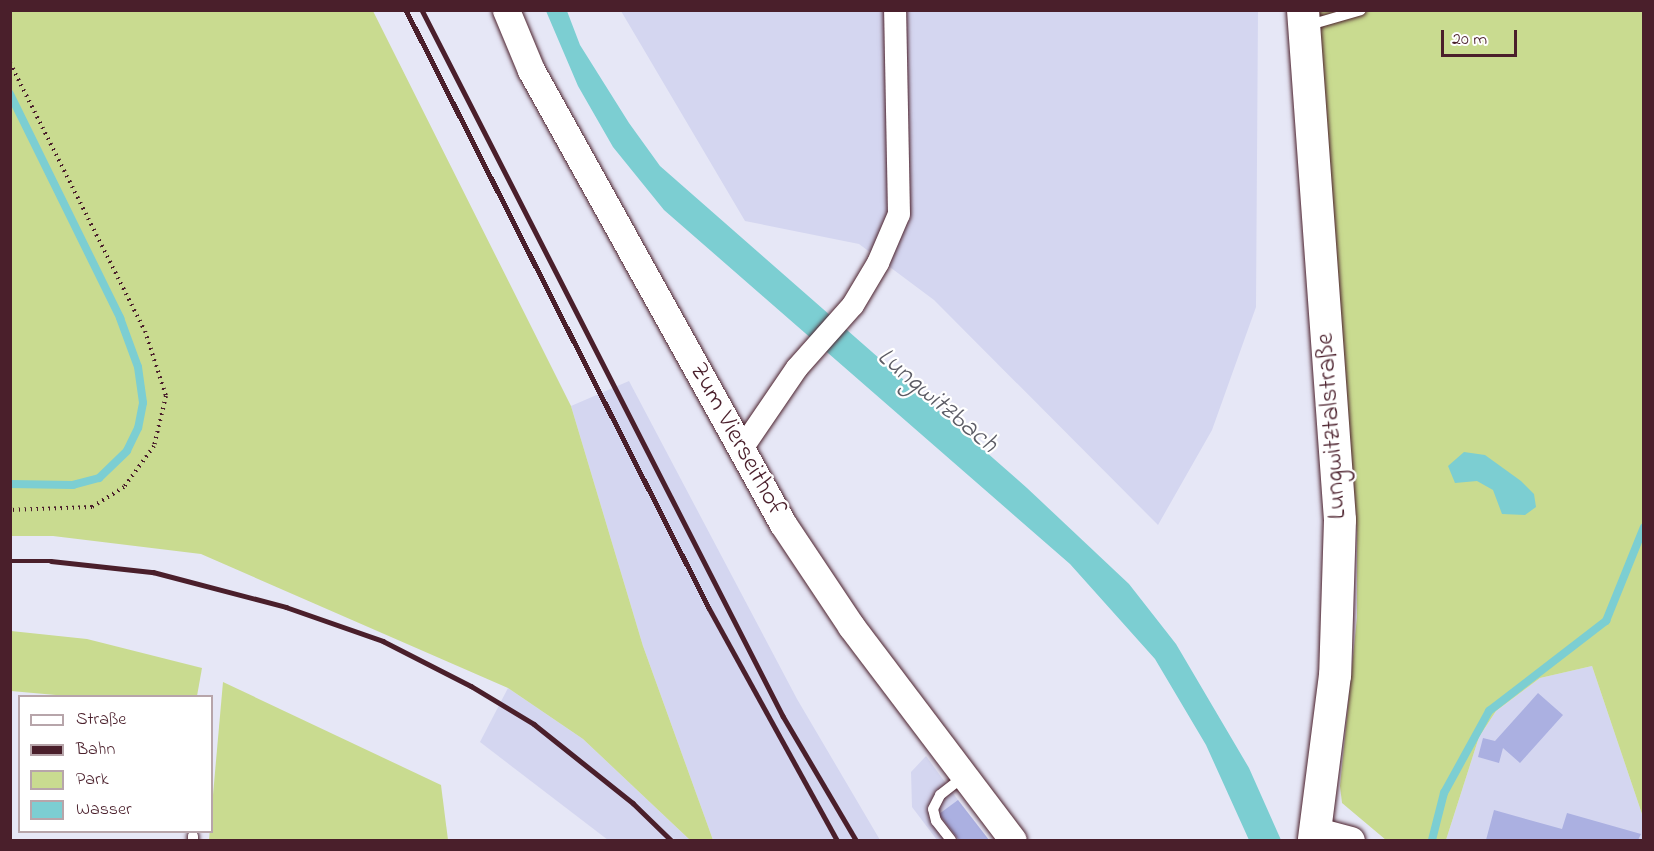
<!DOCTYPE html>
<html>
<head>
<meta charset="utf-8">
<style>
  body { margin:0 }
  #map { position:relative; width:1654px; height:851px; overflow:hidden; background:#e6e7f6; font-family:"Indie Flower",sans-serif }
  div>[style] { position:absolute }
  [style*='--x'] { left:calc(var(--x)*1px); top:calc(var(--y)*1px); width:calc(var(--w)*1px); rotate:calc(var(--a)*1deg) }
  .built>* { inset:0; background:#d4d6f0 }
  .green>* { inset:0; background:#c9db90 }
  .water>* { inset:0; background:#7cced2 }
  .stream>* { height:8px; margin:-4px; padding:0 4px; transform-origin:4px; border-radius:4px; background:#7cced2 }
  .building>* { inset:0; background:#abb0e1 }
  .path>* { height:4px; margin-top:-2px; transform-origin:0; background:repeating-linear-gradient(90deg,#4a1f2b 0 1.5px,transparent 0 6px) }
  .roads { filter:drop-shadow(0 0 2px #4a1f2b) drop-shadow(0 0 2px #4a1f2b) }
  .service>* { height:10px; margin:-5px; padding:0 5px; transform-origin:5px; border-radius:5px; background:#fff }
  .minor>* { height:22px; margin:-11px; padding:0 11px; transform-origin:11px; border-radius:11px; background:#fff }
  .tertiary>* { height:27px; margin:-13.5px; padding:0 13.5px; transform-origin:13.5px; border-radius:13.5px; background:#fff }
  .secondary>* { height:32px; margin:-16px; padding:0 16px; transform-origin:16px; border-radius:16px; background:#fff }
  .rail>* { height:4.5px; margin:-2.25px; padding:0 2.25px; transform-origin:2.25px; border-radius:2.25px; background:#4a1f2b }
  span { translate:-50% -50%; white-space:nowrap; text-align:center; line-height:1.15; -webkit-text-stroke:4.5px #fff; paint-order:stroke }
  .street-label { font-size:26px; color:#4a1f2b }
  .water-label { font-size:27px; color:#5c5c65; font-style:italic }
  .frame { position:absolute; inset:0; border:12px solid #4a1f2b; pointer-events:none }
  .legend { position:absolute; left:18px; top:695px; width:195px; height:138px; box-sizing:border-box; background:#fff; border:2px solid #b7a5aa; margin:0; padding:8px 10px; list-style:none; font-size:18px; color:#4a1f2b }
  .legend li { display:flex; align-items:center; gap:12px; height:30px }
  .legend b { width:30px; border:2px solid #b7a5aa }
  .scale { position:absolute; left:1441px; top:30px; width:76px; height:27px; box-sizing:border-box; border:3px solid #4a1f2b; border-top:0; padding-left:8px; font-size:18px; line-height:21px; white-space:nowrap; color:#4a1f2b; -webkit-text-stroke:4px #fff; paint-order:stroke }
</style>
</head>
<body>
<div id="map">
  <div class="built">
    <i style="clip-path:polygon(621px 11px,1258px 11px,1256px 307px,1212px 430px,1158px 525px,934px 300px,859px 244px,745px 221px)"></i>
    <i style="clip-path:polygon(629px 381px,797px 699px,880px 840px,713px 840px,643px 646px,571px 406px)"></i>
    <i style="clip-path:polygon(1592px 666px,1643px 817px,1643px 840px,1446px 840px,1479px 737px,1496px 711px,1540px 678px)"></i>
    <i style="clip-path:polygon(508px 688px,583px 739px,690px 840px,608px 840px,480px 742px)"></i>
    <i style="clip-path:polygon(926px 756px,958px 800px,989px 840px,937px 840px,912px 807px,911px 772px)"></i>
  </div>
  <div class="green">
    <i style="clip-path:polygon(10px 11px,373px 11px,571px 406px,643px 646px,713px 840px,690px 840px,583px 739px,508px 688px,201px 554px,53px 536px,11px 536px)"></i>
    <i style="clip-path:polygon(1319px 11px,1643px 11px,1643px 817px,1592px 666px,1540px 678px,1496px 711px,1479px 737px,1446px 840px,1386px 840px,1342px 803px,1340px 786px,1357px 617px,1357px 533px)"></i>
    <i style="clip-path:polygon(11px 631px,87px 639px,202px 668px,197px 696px,67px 696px,11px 691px)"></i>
    <i style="clip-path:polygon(223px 682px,441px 785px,448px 840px,209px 840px)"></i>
  </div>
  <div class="water">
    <i style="clip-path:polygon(546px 11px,567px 11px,580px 45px,629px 123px,660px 166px,1027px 488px,1129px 584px,1176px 644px,1249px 768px,1281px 840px,1249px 840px,1206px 745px,1155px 659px,1070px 564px,664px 210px,613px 147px,578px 86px)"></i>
    <i style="clip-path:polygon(1464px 452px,1485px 455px,1521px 481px,1534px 494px,1536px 507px,1525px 515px,1502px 514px,1493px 490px,1477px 481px,1455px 483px,1448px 466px)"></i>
  </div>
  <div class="stream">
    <i style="--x:10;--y:94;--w:250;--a:63.8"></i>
    <i style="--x:120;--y:318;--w:52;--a:69.8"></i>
    <i style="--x:138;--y:367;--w:36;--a:82"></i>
    <i style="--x:143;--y:403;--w:25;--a:101"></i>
    <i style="--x:138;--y:428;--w:25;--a:116"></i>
    <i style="--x:127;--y:451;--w:39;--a:136"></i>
    <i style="--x:99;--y:478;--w:27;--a:165"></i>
    <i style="--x:73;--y:485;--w:63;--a:-179.1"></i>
    <i style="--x:1432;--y:840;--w:49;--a:-75.7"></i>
    <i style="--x:1444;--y:793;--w:94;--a:-61.2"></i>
    <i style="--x:1489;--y:711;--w:148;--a:-37.6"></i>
    <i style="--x:1606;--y:621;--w:101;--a:-68"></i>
  </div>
  <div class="building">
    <i style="clip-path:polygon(1538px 693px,1563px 715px,1520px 763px,1503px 748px,1499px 763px,1478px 757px,1483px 738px,1495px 741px)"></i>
    <i style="clip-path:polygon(958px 800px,989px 840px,959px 840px,939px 814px)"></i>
    <i style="clip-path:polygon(1494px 810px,1562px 829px,1567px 813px,1641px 834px,1638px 840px,1486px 840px)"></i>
  </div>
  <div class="path">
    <i style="--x:10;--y:63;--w:300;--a:63.3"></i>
    <i style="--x:145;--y:331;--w:68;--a:72.1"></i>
    <i style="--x:166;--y:396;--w:51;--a:103.5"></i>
    <i style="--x:154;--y:446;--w:51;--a:126.2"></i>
    <i style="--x:124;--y:487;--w:38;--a:148"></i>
    <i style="--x:92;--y:507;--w:82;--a:177.9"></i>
  </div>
  <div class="roads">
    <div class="service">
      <i style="--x:1306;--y:26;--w:57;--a:-16.2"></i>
      <i style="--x:193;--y:840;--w:4;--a:-90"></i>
      <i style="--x:951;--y:840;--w:24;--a:-128"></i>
      <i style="--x:936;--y:821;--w:12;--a:-104"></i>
      <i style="--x:933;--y:809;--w:16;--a:-63"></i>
      <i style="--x:940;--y:795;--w:31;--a:-38"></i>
    </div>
    <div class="minor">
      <i style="--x:741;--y:450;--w:99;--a:-55.7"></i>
      <i style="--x:797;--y:368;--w:84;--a:-48.4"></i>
      <i style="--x:853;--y:305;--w:49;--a:-59.2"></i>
      <i style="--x:878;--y:263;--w:53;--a:-66.8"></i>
      <i style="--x:899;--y:214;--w:204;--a:-91.1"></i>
    </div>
    <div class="tertiary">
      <i style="--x:506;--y:10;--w:65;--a:67.4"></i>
      <i style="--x:531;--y:70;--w:519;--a:60.97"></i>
      <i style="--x:783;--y:524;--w:123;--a:56.3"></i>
      <i style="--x:851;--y:626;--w:268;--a:52.9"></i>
      <i style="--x:1317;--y:831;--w:35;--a:15"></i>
    </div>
    <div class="secondary">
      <i style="--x:1303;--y:10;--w:511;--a:85.85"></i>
      <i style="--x:1340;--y:520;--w:155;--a:91.8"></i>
      <i style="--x:1335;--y:675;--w:166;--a:97.3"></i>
    </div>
  </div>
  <div class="rail">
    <i style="--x:406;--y:10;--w:670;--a:63.13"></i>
    <i style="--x:709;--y:608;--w:265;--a:61.1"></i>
    <i style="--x:422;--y:10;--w:793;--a:62.92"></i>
    <i style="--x:783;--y:716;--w:144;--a:59.5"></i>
    <i style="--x:10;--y:561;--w:41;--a:0"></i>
    <i style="--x:51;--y:561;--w:103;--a:6.2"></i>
    <i style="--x:153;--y:572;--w:138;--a:14.7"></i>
    <i style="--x:286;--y:607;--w:103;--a:19.3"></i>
    <i style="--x:383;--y:641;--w:99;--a:27.1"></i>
    <i style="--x:471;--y:686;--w:74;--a:31.1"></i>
    <i style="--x:534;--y:724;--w:127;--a:38.6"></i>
    <i style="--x:633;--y:803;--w:53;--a:44.2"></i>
  </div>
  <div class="street-label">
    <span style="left:1333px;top:426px;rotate:-94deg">Lungwitztalstraße</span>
    <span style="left:736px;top:440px;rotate:61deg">Zum Vierseithof</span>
  </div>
  <div class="water-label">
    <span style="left:937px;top:401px;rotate:40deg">Lungwitzbach</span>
  </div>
  <div class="frame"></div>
  <ul class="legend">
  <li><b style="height:8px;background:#fff"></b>Straße</li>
  <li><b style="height:8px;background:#4a1f2b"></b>Bahn</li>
  <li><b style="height:16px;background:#c9db90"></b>Park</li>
  <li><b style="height:16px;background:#7cced2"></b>Wasser</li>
  </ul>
  <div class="scale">20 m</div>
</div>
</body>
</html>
